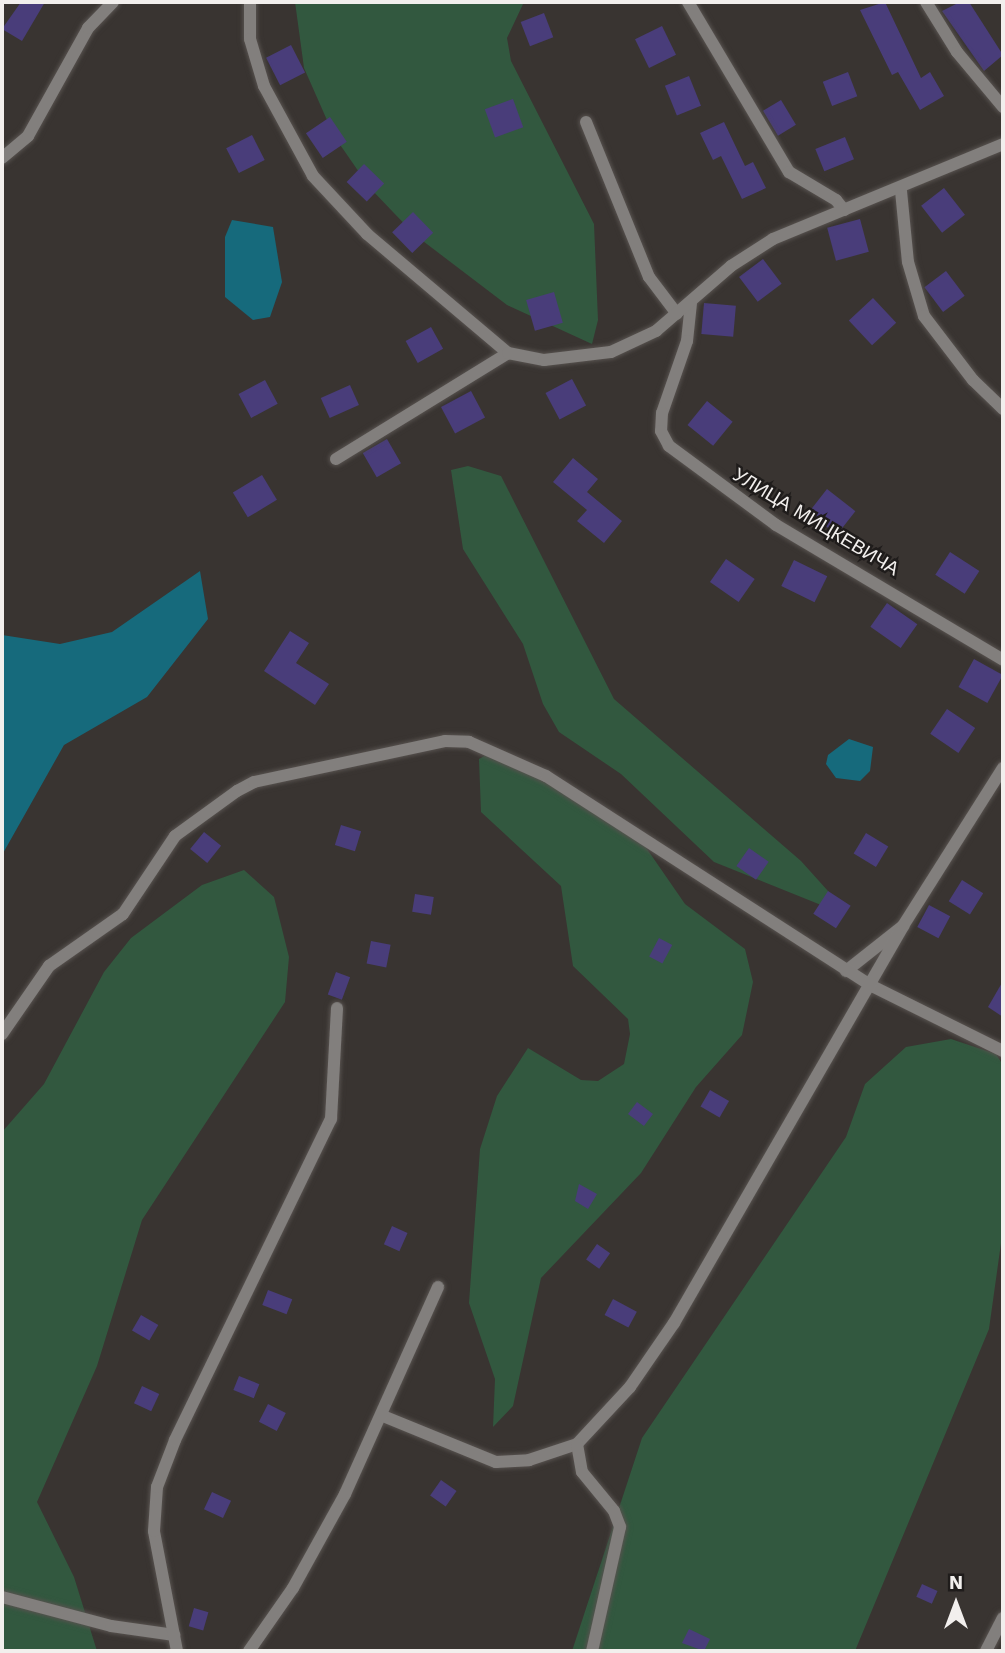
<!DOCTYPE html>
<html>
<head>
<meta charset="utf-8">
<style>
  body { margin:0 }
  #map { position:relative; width:1005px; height:1653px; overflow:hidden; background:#393431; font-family:"Work Sans",sans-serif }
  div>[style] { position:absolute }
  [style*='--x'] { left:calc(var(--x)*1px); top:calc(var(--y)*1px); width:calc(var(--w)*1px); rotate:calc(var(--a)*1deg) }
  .green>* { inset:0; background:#32583f }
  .water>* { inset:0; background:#166a7c }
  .building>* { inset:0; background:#493d7a; transform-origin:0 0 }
  .roads { filter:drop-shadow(0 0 2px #57524f) drop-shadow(0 0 2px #57524f) }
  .street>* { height:12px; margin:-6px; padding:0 6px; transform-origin:6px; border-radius:6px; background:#827f7d }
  span { translate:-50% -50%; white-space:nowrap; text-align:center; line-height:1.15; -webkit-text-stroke:5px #1f1c1b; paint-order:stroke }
  .street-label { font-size:19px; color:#f2efed }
  .frame { position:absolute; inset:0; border:4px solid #f2efed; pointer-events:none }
  .north { position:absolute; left:921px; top:1569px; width:70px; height:70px; -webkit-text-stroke:5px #1f1c1b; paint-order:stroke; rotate:0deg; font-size:19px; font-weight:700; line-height:28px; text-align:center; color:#f2efed }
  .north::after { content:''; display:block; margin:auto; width:24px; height:32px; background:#f2efed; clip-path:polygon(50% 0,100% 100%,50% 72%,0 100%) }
</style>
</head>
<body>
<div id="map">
  <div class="green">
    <i style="clip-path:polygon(295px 2px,524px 2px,507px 38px,511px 61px,594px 224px,598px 320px,592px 344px,507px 305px,415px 235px,370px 188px,334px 136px,304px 68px)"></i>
    <i style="clip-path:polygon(468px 466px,501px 476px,614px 699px,801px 861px,828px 891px,831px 909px,714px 862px,621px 774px,559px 732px,543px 704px,523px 644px,463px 549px,451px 470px)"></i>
    <i style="clip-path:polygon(493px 751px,636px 833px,685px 904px,745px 949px,753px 982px,742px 1035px,696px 1087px,641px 1173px,541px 1278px,513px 1406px,493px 1427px,495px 1379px,469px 1303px,480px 1149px,497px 1096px,528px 1048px,581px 1080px,598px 1081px,624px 1064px,630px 1034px,628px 1019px,573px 966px,561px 886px,481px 812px,479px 759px)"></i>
    <i style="clip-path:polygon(244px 870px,274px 897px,289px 957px,285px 1002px,142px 1220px,97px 1366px,37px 1502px,74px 1577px,97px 1651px,2px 1651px,2px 1132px,44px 1084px,104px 972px,131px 938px,202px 885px)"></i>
    <i style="clip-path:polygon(951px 1039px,996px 1054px,1003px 1065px,1003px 1229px,989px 1329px,855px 1651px,572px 1651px,642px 1438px,846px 1137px,865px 1084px,906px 1047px)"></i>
  </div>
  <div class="water">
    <i style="clip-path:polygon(232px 220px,273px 227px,282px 282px,270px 317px,253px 320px,225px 297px,225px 237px)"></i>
    <i style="clip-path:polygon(200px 571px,208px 619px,147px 697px,64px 745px,2px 855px,2px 635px,60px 644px,112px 632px)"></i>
    <i style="clip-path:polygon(849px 739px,873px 747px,870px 771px,860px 781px,836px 778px,826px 764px,828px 755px)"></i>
  </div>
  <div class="building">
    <i style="clip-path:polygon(21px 2px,45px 2px,22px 41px,2px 29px)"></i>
    <i style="clip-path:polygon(885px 2px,921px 78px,930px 72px,944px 96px,920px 110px,898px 72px,892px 75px,860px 10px)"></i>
    <i style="clip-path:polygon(960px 2px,969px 2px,1003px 55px,984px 71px,942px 11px)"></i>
    <i style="left:544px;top:13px;width:26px;height:25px;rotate:69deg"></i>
    <i style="left:662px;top:26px;width:32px;height:30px;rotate:64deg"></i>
    <i style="left:291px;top:45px;width:31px;height:28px;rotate:63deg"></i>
    <i style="left:848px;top:72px;width:26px;height:27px;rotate:69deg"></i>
    <i style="left:689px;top:76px;width:32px;height:26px;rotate:68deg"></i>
    <i style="left:513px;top:99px;width:30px;height:30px;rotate:70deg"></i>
    <i style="left:781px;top:100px;width:29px;height:21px;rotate:59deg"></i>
    <i style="left:330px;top:117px;width:30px;height:29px;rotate:56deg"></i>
    <i style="clip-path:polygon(724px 122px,745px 166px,753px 162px,766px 188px,742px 199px,721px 156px,713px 160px,700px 133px)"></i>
    <i style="left:252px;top:135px;width:28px;height:29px;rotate:63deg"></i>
    <i style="left:845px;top:137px;width:24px;height:32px;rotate:68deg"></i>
    <i style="left:364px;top:164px;width:28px;height:25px;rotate:44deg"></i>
    <i style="left:944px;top:188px;width:34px;height:29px;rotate:52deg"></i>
    <i style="left:413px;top:212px;width:29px;height:29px;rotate:46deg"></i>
    <i style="left:860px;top:219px;width:34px;height:34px;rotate:75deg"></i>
    <i style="left:763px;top:259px;width:31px;height:30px;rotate:53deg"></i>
    <i style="left:946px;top:271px;width:31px;height:27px;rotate:53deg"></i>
    <i style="left:554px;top:292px;width:32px;height:29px;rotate:74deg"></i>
    <i style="left:873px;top:298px;width:34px;height:33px;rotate:47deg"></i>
    <i style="left:704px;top:303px;width:32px;height:31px;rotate:5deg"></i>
    <i style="left:431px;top:327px;width:25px;height:29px;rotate:61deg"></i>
    <i style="left:572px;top:379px;width:30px;height:30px;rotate:62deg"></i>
    <i style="left:265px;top:380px;width:27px;height:30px;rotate:62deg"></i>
    <i style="left:350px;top:385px;width:22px;height:32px;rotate:66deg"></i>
    <i style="left:471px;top:391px;width:30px;height:34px;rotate:62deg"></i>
    <i style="left:707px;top:401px;width:33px;height:31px;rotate:39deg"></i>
    <i style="left:387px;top:439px;width:28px;height:28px;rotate:60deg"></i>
    <i style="clip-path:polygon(573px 458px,598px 479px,587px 492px,622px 521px,604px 543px,577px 521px,587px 510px,553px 482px)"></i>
    <i style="left:262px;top:475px;width:29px;height:34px;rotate:59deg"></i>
    <i style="left:827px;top:489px;width:36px;height:30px;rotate:38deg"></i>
    <i style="left:950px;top:552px;width:35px;height:27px;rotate:33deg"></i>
    <i style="left:726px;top:559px;width:35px;height:28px;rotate:35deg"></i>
    <i style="left:794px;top:560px;width:37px;height:29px;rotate:26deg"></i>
    <i style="left:887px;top:603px;width:37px;height:29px;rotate:35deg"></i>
    <i style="clip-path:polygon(290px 631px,309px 643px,296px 663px,329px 684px,315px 705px,264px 671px)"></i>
    <i style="left:974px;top:659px;width:33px;height:32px;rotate:29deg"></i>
    <i style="left:947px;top:709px;width:34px;height:30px;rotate:34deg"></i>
    <i style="left:341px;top:825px;width:21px;height:21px;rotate:17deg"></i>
    <i style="left:204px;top:832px;width:22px;height:22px;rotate:39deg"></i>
    <i style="left:866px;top:833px;width:26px;height:24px;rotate:31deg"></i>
    <i style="left:749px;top:848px;width:24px;height:22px;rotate:35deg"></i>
    <i style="left:962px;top:880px;width:25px;height:25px;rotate:32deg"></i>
    <i style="left:828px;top:891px;width:27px;height:27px;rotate:33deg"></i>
    <i style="left:415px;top:894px;width:19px;height:18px;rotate:9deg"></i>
    <i style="left:929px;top:905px;width:24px;height:25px;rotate:28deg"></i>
    <i style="left:659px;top:938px;width:15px;height:21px;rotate:28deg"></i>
    <i style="left:371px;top:941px;width:20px;height:23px;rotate:11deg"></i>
    <i style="left:336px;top:972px;width:15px;height:24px;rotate:20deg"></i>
    <i style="clip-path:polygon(1003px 981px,1003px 1017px,988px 1007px)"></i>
    <i style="left:710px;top:1090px;width:22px;height:19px;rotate:30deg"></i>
    <i style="left:637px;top:1102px;width:20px;height:15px;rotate:37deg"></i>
    <i style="clip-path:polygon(579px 1184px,597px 1194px,588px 1209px,575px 1201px)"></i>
    <i style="left:392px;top:1226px;width:17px;height:20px;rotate:24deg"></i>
    <i style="left:597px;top:1244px;width:16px;height:19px;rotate:35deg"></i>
    <i style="left:268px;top:1290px;width:26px;height:16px;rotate:21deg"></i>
    <i style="left:613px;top:1299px;width:27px;height:18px;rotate:28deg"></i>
    <i style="left:141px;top:1315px;width:20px;height:18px;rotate:30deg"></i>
    <i style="left:239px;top:1376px;width:22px;height:15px;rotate:22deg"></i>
    <i style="left:142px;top:1386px;width:19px;height:19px;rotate:25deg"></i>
    <i style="left:268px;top:1404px;width:20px;height:20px;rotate:27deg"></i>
    <i style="left:441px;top:1480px;width:19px;height:19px;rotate:35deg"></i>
    <i style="left:212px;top:1492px;width:21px;height:19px;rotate:25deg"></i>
    <i style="left:922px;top:1584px;width:17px;height:14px;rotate:24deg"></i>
    <i style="left:194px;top:1608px;width:15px;height:19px;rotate:16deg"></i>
    <i style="clip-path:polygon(689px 1629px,710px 1639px,704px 1651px,682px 1643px)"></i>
  </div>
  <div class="roads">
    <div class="street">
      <i style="--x:250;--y:2;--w:37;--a:90"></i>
      <i style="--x:250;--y:39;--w:49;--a:73.4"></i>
      <i style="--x:264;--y:86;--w:102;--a:61.4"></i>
      <i style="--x:313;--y:176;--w:79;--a:47"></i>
      <i style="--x:367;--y:234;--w:185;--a:40.2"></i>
      <i style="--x:688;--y:2;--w:198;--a:59.3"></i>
      <i style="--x:789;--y:172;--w:55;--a:30.8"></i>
      <i style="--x:836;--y:200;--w:13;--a:51"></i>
      <i style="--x:926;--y:2;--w:59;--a:58.2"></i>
      <i style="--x:957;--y:52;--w:72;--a:50.1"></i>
      <i style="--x:586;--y:122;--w:167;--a:67.9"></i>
      <i style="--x:649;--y:277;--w:46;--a:52.9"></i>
      <i style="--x:2;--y:158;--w:34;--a:-40"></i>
      <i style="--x:28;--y:136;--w:124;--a:-60.9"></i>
      <i style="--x:88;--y:28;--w:36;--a:-46"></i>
      <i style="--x:901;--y:191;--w:71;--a:84.4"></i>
      <i style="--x:908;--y:262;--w:56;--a:73.5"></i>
      <i style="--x:924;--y:316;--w:81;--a:52.6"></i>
      <i style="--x:973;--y:380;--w:42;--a:44"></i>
      <i style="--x:691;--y:303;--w:38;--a:96"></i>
      <i style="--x:687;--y:341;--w:76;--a:109.1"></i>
      <i style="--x:662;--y:413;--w:18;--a:93"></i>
      <i style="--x:661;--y:431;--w:17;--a:62"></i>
      <i style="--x:669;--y:446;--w:133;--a:36.4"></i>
      <i style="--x:776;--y:525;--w:264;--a:30.7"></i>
      <i style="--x:336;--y:459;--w:202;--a:-31.6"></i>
      <i style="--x:508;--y:353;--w:37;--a:11"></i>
      <i style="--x:544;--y:360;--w:67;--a:-6.8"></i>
      <i style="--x:611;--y:352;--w:50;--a:-25"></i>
      <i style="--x:656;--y:331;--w:99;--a:-40.9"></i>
      <i style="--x:731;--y:266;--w:50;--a:-32.7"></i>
      <i style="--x:773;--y:239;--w:249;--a:-22.4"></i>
      <i style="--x:846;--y:971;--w:73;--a:-38.3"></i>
      <i style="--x:2;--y:1034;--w:83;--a:-55.3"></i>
      <i style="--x:49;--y:966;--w:90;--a:-35.1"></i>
      <i style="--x:123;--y:914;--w:94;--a:-56.3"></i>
      <i style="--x:175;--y:836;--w:77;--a:-36"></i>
      <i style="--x:237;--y:791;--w:19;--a:-28"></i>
      <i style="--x:254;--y:782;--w:195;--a:-12.1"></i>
      <i style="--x:445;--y:741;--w:24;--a:2"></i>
      <i style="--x:469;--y:742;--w:84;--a:23.8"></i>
      <i style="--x:546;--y:776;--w:388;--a:32.8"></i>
      <i style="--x:872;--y:986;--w:146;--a:26.4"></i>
      <i style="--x:383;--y:1416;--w:122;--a:22.2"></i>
      <i style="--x:496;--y:1462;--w:33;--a:-3"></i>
      <i style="--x:529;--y:1460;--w:51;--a:-18.4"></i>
      <i style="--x:577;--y:1444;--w:78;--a:-47.1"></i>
      <i style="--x:630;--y:1387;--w:78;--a:-55.5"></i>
      <i style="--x:674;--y:1323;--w:458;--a:-60"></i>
      <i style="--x:903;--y:926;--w:187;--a:-57.7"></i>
      <i style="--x:577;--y:1444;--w:28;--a:80"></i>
      <i style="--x:582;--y:1472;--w:50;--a:50.6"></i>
      <i style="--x:614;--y:1511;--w:17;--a:69"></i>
      <i style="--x:620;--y:1527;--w:127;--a:102.7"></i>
      <i style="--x:2;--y:1597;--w:113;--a:14.9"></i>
      <i style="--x:111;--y:1626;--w:64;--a:8.1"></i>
      <i style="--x:177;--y:1651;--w:122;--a:-100.9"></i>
      <i style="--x:154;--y:1531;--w:44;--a:-86.1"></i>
      <i style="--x:157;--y:1487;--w:50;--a:-69"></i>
      <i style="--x:175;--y:1440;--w:357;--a:-64.1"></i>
      <i style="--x:331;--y:1119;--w:111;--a:-86.9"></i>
      <i style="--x:249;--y:1651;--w:77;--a:-55.1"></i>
      <i style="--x:293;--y:1588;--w:107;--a:-61"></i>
      <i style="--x:345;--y:1494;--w:227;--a:-65.8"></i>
      <i style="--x:986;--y:1651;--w:37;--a:-63"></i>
    </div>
  </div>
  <div class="street-label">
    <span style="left:816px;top:522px;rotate:31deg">УЛИЦА МИЦКЕВИЧА</span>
  </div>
  <div class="frame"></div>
  <div class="north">N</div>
</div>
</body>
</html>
